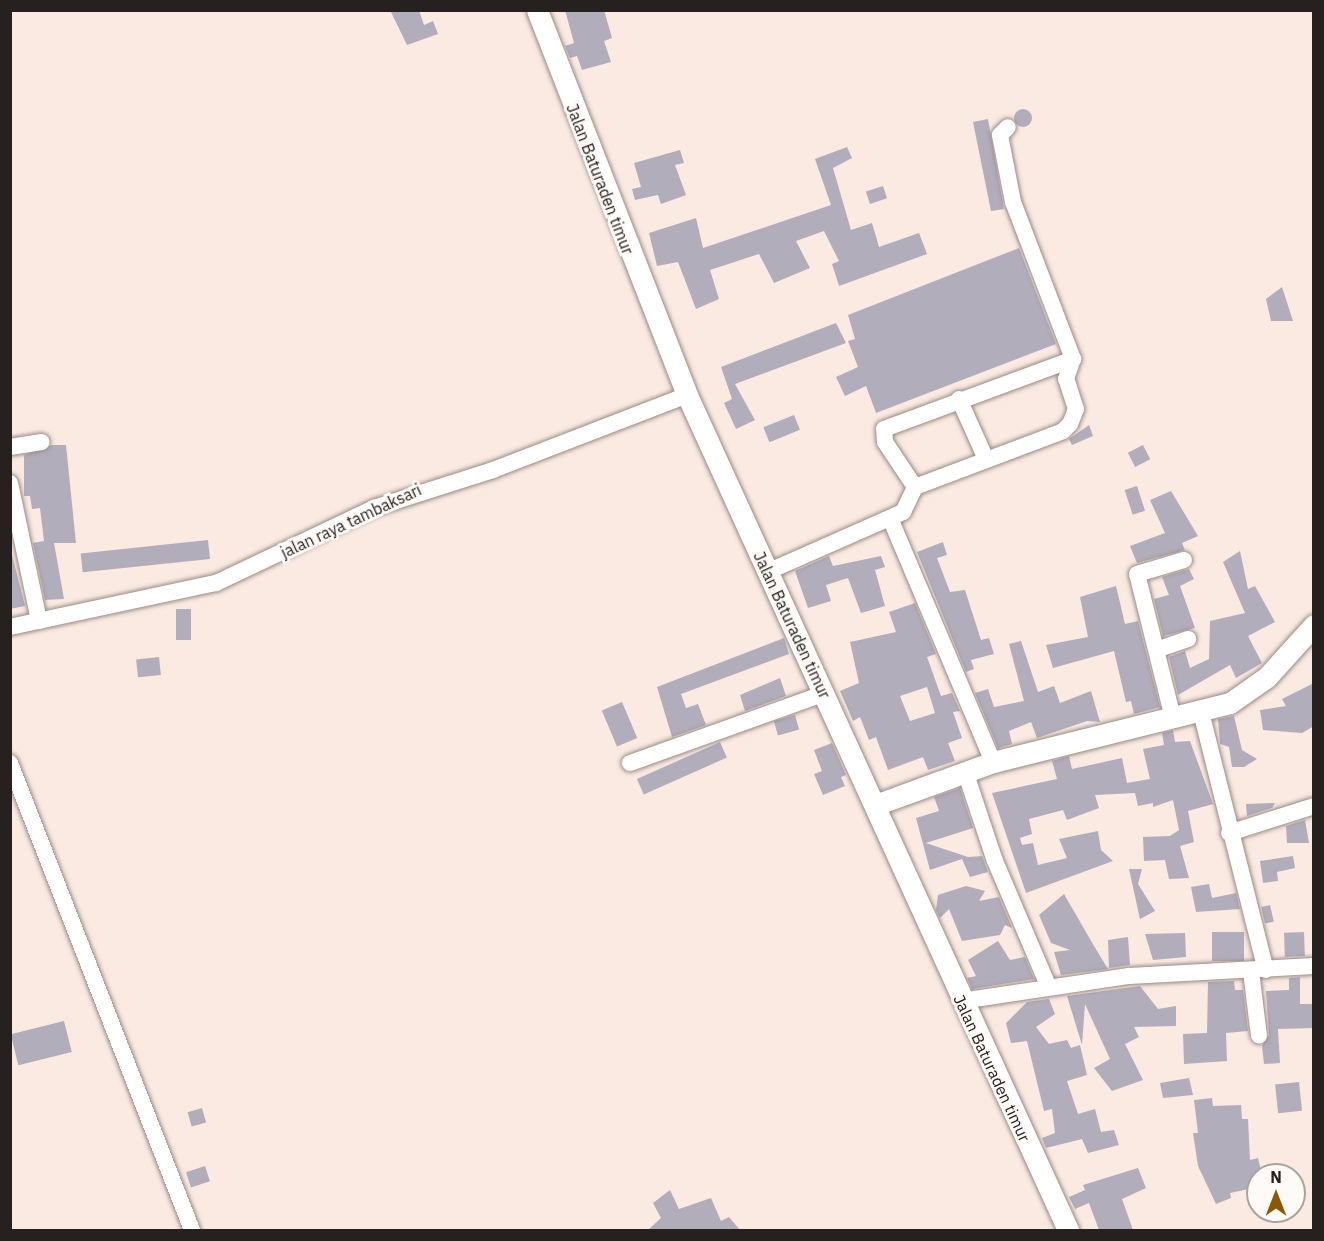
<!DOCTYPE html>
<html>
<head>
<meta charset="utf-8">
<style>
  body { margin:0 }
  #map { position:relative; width:1324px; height:1241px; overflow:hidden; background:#faeae2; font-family:"IBM Plex Sans",sans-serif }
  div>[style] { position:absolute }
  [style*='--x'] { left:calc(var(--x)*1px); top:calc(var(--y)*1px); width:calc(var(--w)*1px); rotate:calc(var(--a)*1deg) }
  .building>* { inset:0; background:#b2adbb; transform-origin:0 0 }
  .round { border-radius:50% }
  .roads { filter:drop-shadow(0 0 2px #998a83) drop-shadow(0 0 2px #998a83) }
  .minor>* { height:16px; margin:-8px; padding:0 8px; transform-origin:8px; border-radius:8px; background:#fff }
  .major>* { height:21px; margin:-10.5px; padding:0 10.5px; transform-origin:10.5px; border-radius:10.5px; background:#fff }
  span { translate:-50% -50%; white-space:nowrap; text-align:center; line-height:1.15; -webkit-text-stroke:6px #fdfaf8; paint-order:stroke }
  .street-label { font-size:16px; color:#26211e }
  .frame { position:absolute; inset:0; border:12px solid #26211e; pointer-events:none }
  .north { position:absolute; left:1246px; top:1163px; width:60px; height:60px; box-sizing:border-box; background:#fdfaf8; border:2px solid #a7a3a1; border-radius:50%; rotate:0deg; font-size:16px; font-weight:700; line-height:24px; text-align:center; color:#26211e }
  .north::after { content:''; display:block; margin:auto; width:21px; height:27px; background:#8b5903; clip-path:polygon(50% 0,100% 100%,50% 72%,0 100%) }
</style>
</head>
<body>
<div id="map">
  <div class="building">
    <i style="clip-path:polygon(390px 10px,419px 10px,424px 25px,433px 21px,438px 34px,407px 45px)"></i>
    <i style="clip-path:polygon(565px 10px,604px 10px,612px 38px,604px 41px,611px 62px,582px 70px,577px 56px,570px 58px,565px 46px,574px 43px)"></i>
    <i class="round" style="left:1014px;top:109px;width:18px;height:18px"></i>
    <i style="clip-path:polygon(988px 119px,1004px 209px,991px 211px,973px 122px)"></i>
    <i style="clip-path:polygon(847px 147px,852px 158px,833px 168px,851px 230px,872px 223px,879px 247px,919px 233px,927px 254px,839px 286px,832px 264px,839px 261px,824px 231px,796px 241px,810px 268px,774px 283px,759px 254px,710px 270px,719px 299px,696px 309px,678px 262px,657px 266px,649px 233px,696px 218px,703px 248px,831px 205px,815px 159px)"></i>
    <i style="clip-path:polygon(680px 150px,684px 163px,675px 165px,686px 195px,661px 204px,658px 195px,635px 200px,632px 189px,641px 187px,634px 163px)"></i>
    <i style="left:883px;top:186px;width:13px;height:18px;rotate:72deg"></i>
    <i style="clip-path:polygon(1019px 248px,1056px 344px,876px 413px,866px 386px,845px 396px,836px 377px,858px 367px,848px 341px,855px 339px,848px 315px)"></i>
    <i style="clip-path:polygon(1282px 287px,1293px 321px,1271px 321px,1266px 299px)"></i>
    <i style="clip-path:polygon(836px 323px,846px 343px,735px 384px,755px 420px,736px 429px,724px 403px,732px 399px,721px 367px)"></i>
    <i style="left:794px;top:415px;width:16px;height:33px;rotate:68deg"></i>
    <i style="clip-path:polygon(1089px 425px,1093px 436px,1072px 445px,1069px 439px)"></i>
    <i style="clip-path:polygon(52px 445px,66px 445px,76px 543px,54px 543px,64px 599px,45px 600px,33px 543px,44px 541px,40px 508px,32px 509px,30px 496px,24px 496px,24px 455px)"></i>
    <i style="left:1143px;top:445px;width:16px;height:17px;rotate:63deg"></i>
    <i style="left:1137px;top:486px;width:26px;height:13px;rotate:72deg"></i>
    <i style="clip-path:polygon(1171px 491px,1198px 536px,1182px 543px,1185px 550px,1137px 563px,1130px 546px,1165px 533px,1150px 500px)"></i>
    <i style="left:208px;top:540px;width:19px;height:128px;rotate:84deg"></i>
    <i style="clip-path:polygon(943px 542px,947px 555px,937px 558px,950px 592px,965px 590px,981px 640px,989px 638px,994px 654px,971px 660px,974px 669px,966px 672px,917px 552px)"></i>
    <i style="clip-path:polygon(10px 547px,25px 606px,10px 609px)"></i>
    <i style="clip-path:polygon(1240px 551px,1248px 589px,1255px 586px,1275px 622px,1248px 636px,1262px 663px,1236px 678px,1230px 665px,1178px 695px,1169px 657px,1185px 651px,1190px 668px,1209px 659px,1210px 621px,1245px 613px,1223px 562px)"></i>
    <i style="clip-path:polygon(829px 556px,833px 566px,881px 556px,885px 567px,875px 570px,885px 606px,861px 613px,848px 578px,826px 585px,831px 601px,808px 608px,795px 571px)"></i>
    <i style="clip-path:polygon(1189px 569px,1194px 579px,1180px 586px,1195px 628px,1163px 636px,1154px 599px,1169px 595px,1162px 577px)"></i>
    <i style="clip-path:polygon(1116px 586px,1125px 624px,1138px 621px,1160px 707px,1134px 714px,1131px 701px,1126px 702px,1114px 651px,1053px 668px,1046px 645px,1088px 637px,1080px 597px)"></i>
    <i style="clip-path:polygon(evenodd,915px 603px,936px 654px,927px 657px,941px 696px,952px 693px,960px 711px,953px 712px,962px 738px,948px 743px,955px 761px,928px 770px,923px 757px,888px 770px,876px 737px,869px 740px,860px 717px,853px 721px,840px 691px,859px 683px,850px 642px,896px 632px,889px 612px,915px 603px,927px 687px,935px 713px,910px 721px,900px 696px,927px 687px)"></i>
    <i style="left:176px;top:609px;width:15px;height:31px"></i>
    <i style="clip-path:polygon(784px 638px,789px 654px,681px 694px,686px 708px,698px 704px,706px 725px,672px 737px,657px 687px)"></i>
    <i style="clip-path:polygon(1021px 641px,1038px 692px,1054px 686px,1060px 703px,1091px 691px,1100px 722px,1087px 721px,1037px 738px,1031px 722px,1009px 731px,1012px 744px,998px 748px,975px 693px,988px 689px,994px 707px,1024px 701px,1009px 644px)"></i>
    <i style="left:159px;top:657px;width:18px;height:23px;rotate:84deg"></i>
    <i style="clip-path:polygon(780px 678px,786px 696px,745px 711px,740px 695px)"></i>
    <i style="clip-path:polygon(1314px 683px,1314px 726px,1302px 733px,1263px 730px,1260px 710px,1286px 706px,1282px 699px)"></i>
    <i style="left:622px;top:702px;width:39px;height:22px;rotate:67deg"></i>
    <i style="left:795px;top:715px;width:15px;height:22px;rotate:74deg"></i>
    <i style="clip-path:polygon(1234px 716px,1242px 750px,1257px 759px,1244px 767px,1232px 767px,1229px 747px,1220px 744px,1218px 719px)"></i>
    <i style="clip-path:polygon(1173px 730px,1175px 742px,1190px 741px,1213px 804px,1188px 811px,1194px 842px,1180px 846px,1189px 878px,1169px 879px,1165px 860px,1144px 861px,1143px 837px,1170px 836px,1179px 830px,1173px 800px,1153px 807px,1153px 803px,1138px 806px,1135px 793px,1095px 795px,1099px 808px,1067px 820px,1063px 810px,1029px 819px,1032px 834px,1020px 838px,1022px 845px,1033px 843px,1038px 865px,1067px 858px,1059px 839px,1098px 831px,1101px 850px,1113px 861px,1026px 893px,992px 793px,1057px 779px,1052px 761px,1069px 756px,1072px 769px,1122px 758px,1127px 783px,1150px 779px,1143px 749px,1164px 745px,1162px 733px)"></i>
    <i style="left:720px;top:742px;width:17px;height:91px;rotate:66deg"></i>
    <i style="clip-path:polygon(832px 743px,846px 775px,841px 777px,845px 786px,823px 795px,814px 774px,822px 771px,814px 750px)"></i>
    <i style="clip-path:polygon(960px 788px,973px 828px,926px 843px,968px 857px,982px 856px,988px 872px,970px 877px,962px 859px,930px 870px,916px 818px,939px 811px,934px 797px)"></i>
    <i style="clip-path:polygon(1275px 803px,1272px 808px,1247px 816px,1246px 804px)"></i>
    <i style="clip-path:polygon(1305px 820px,1309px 843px,1287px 843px,1286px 826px)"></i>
    <i style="clip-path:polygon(1293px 856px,1295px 868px,1277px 872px,1278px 881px,1263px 883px,1260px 861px)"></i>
    <i style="clip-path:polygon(1129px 869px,1142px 869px,1138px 884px,1155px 911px,1140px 919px)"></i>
    <i style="clip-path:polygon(1209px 884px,1212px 898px,1236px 893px,1240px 909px,1196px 912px,1191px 887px)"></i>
    <i style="clip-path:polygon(966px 886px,985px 891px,979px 901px,999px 897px,1012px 928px,1005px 925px,1000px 935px,962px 941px,949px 909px,940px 918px,936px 910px,938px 895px)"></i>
    <i style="clip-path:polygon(1064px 894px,1094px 946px,1108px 969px,1061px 975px,1054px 952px,1070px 950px,1051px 943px,1039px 915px)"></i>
    <i style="left:1270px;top:905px;width:17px;height:9px;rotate:77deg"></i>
    <i style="left:1212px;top:932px;width:32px;height:29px"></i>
    <i style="left:1304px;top:932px;width:24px;height:20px;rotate:88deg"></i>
    <i style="clip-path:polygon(1185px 933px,1186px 957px,1153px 960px,1145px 934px)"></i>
    <i style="clip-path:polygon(1128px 937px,1130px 965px,1109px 968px,1108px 940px)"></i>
    <i style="clip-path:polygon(998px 941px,1010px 960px,1025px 957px,1034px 979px,972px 989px,967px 978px,976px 976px,968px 960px)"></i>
    <i style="clip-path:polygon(1300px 977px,1300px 1004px,1314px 1004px,1314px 1028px,1278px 1029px,1280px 1063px,1264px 1064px,1262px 1046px,1269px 1035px,1266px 991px,1289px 990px,1289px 978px)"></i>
    <i style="clip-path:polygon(1234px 981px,1235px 990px,1243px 990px,1248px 1031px,1226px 1033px,1227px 1061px,1184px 1064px,1183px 1034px,1207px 1033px,1208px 982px)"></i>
    <i style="clip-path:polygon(1140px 986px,1158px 1009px,1176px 1006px,1176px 1026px,1134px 1027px,1139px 1037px,1125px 1044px,1143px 1080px,1112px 1091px,1094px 1068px,1110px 1059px,1085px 1004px,1082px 1045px,1067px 996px)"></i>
    <i style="clip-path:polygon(1049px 999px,1055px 1014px,1036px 1027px,1049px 1044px,1067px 1040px,1071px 1048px,1080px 1045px,1087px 1075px,1067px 1081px,1078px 1114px,1095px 1109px,1101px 1132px,1114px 1130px,1119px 1145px,1088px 1153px,1082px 1139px,1046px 1148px,1042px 1138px,1055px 1133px,1052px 1109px,1044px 1111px,1027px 1041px,1011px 1043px,1006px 1023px,1027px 1002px)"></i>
    <i style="left:64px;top:1021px;width:32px;height:55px;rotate:76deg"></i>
    <i style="clip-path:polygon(1189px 1078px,1193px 1095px,1163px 1098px,1160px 1083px)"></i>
    <i style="left:1299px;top:1082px;width:29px;height:24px;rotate:84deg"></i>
    <i style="clip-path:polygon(1212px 1098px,1213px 1106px,1241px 1105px,1242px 1119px,1248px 1119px,1250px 1160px,1258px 1158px,1262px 1175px,1258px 1187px,1230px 1193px,1231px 1198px,1216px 1204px,1198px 1166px,1193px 1133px,1198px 1133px,1194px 1100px)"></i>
    <i style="left:202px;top:1108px;width:15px;height:15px;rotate:74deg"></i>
    <i style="left:205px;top:1166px;width:16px;height:20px;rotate:72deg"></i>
    <i style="clip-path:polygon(1138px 1168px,1146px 1188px,1122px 1199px,1133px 1230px,1099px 1230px,1089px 1203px,1075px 1209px,1069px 1197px,1085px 1190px,1083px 1185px)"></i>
    <i style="clip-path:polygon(670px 1190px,679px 1209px,711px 1198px,721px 1221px,729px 1217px,740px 1230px,648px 1230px,661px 1218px,653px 1203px)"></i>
  </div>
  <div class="roads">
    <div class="minor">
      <i style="--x:959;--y:399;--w:66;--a:65.8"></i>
      <i style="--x:10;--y:447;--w:32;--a:-9"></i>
      <i style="--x:10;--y:483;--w:141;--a:78.1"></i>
      <i style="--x:915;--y:487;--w:54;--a:-123.7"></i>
      <i style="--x:885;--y:442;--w:13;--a:-94"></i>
      <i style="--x:884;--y:429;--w:202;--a:-20.3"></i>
      <i style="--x:890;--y:518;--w:265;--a:67.1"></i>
      <i style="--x:767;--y:572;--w:149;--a:-23.8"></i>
      <i style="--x:903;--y:512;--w:28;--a:-64"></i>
      <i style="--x:915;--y:487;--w:158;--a:-20.7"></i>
      <i style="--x:1063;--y:431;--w:10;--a:-45"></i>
      <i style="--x:1070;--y:424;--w:16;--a:-68"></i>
      <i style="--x:1076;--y:409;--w:32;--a:-108"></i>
      <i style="--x:1066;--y:379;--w:21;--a:-71"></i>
      <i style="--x:1073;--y:359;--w:168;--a:-110.9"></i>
      <i style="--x:1013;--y:202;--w:68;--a:-101"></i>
      <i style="--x:1000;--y:135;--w:11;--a:-45"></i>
      <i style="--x:10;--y:627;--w:211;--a:-12.1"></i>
      <i style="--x:216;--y:583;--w:175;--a:-25.4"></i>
      <i style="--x:374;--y:508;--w:125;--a:-17.7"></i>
      <i style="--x:493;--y:470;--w:208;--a:-21.1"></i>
      <i style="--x:1159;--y:649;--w:31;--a:-19"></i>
      <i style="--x:1201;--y:712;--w:266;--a:75.9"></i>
      <i style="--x:1173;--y:718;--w:148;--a:-104"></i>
      <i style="--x:1137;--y:574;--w:49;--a:-16.6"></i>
      <i style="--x:10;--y:763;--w:501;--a:68.71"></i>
      <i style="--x:630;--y:763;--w:205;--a:-19.7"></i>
      <i style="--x:965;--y:771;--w:95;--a:71.6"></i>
      <i style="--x:995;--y:861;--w:135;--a:66.9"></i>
      <i style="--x:1229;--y:833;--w:89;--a:-17.6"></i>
      <i style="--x:1251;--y:971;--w:65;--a:83"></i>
      <i style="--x:961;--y:1001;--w:170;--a:-8.5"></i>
      <i style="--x:1129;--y:976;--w:185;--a:-3.1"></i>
    </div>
    <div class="major">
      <i style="--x:537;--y:10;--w:413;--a:68.7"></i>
      <i style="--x:687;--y:395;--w:918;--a:65.47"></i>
      <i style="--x:875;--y:805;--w:126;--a:-20"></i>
      <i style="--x:993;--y:762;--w:244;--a:-14"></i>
      <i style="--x:1230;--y:703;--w:45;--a:-35.1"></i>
      <i style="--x:1267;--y:677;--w:70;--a:-47.9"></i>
    </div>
  </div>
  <div class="street-label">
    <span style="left:600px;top:179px;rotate:69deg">Jalan Baturaden timur</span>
    <span style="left:351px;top:521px;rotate:-25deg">jalan raya tambaksari</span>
    <span style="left:792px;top:625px;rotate:65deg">Jalan Baturaden timur</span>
    <span style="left:992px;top:1068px;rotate:65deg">Jalan Baturaden timur</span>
  </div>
  <div class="frame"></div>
  <div class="north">N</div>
</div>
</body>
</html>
